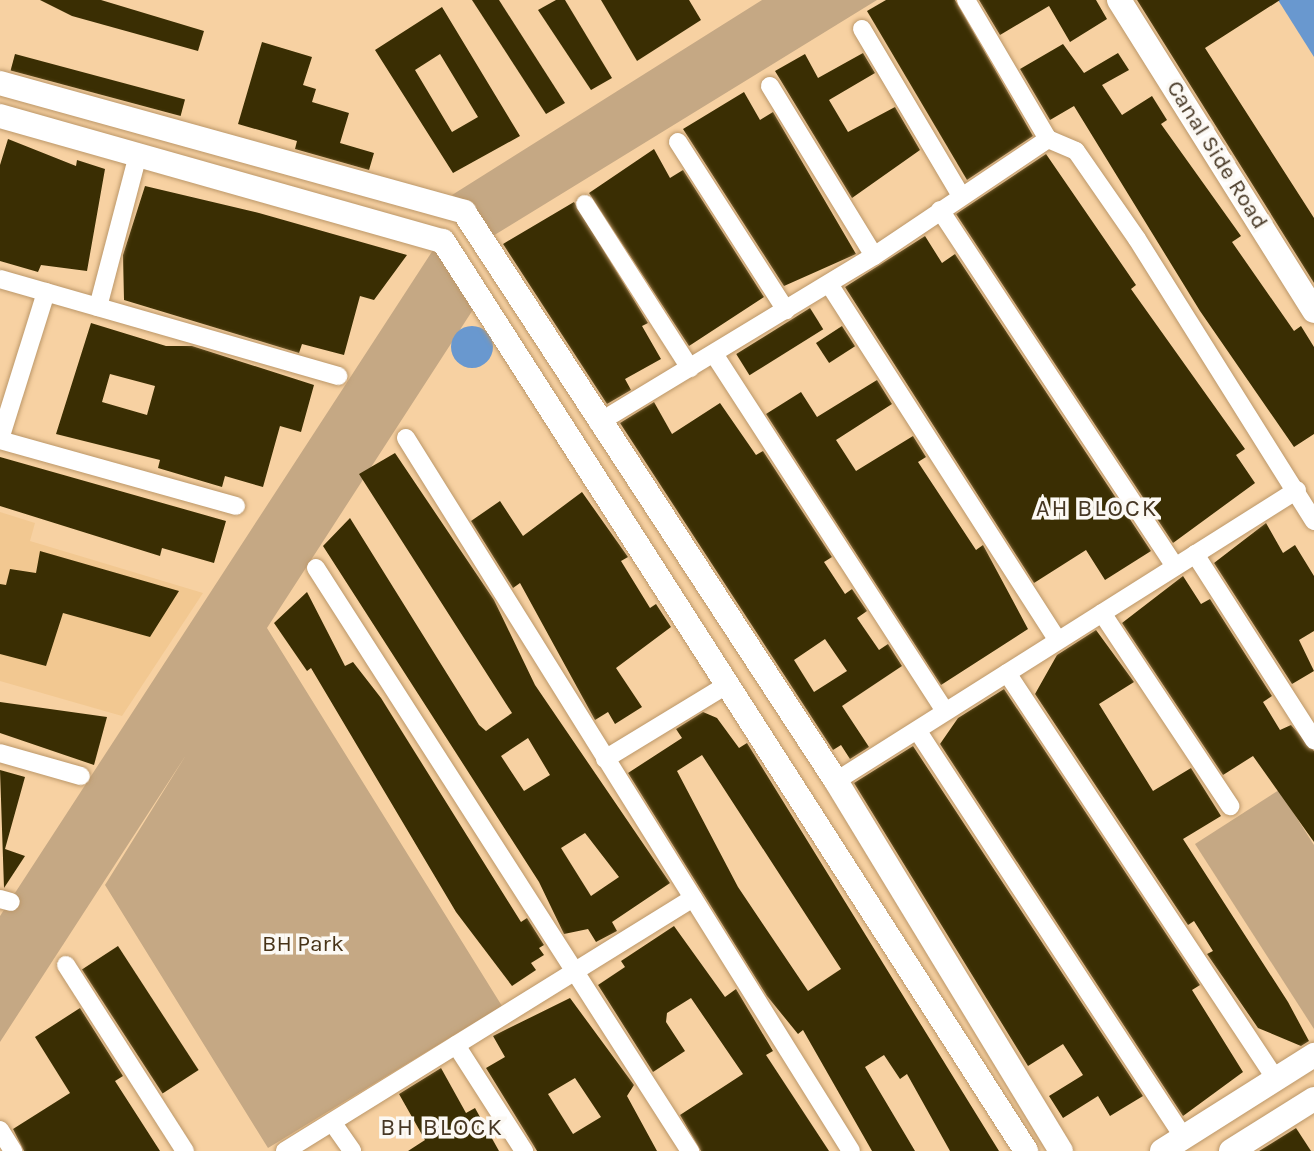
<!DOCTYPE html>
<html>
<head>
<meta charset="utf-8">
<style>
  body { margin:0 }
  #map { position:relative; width:1314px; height:1151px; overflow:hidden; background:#f7d1a2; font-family:Karla,sans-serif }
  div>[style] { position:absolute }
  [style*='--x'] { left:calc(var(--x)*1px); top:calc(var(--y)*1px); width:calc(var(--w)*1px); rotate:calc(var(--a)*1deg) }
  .built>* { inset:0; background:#f2c891 }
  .green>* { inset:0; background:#c5a884 }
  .water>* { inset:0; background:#6998cf }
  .round { border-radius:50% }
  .building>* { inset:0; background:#3a2e03; transform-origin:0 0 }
  .roads { filter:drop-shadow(0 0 2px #bb9769) drop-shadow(0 0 2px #bb9769) }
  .street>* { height:18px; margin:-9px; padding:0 9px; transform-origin:9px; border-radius:9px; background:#fff }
  .secondary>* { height:24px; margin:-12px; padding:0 12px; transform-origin:12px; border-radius:12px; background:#fff }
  span { translate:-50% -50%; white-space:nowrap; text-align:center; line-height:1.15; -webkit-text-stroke:7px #fcf9f4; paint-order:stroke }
  .street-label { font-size:23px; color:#473825 }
  .park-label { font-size:23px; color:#473317 }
  .neighbourhood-label { font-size:24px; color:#473825; letter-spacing:2px }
</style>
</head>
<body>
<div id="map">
  <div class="built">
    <i style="clip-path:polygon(0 512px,35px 523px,30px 541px,203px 593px,122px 716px,0 681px)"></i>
  </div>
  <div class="green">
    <i style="clip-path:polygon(762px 0,877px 0,488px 239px,469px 206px,452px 195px)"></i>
    <i style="clip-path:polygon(435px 247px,476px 305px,267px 628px,502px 1006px,268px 1148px,105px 885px,186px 755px,0 1042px,0 916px)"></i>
    <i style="clip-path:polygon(1279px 790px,1314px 845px,1314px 1029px,1195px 844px)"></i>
  </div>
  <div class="water">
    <i style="clip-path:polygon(1278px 0,1314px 0,1314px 57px)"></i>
    <i class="round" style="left:451px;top:326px;width:42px;height:42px"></i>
  </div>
  <div class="building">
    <i style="clip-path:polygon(40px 0,101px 0,204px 31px,198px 51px,72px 16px)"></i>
    <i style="clip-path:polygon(472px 0,499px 0,565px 103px,546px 114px)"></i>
    <i style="clip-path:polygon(556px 0,565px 0,612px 78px,591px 90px,538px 10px)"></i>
    <i style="clip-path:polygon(601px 0,689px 0,701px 20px,637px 61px)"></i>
    <i style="clip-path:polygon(886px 0,955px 0,1033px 136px,967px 180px,867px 11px)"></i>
    <i style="clip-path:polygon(979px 0,1096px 0,1107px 19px,1070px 42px,1049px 6px,1000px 35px)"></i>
    <i style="clip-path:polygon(1137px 0,1280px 0,1205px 48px,1314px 218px,1314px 283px)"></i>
    <i style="clip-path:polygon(evenodd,442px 7px,520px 136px,453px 173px,375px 50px,442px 7px,440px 54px,478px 117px,452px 132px,415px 70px,440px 54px)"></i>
    <i style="clip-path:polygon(262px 42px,312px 57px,303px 85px,316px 89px,312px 102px,349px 113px,340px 143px,374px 153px,369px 170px,295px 149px,297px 141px,238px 124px)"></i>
    <i style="clip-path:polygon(1063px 44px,1084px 73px,1118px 53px,1129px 70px,1102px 85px,1122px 115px,1152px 96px,1167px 120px,1161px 124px,1241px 236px,1232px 242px,1294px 331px,1301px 326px,1314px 347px,1314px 434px,1294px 447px,1200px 311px,1074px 106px,1050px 120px,1020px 69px)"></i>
    <i style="clip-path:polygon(863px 53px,875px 73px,829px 100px,848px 132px,895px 107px,920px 150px,852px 198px,775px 71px,805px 54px,818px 78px)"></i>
    <i style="left:15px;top:54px;width:176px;height:17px;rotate:15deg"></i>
    <i style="clip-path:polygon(744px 92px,760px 120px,773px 112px,856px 254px,784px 286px,683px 129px)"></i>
    <i style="clip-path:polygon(8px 139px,76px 166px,77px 160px,105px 169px,87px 271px,41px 265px,38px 272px,0 261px,0 165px)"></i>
    <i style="clip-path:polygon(654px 149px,670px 178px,683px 170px,764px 297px,689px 346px,589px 193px)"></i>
    <i style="clip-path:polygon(1046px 154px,1136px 285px,1131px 289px,1245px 449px,1236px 455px,1255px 483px,1173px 543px,956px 214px)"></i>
    <i style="clip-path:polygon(145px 186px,259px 213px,407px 255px,374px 300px,360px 296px,344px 355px,302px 344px,299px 353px,124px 300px,123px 255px)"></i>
    <i style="clip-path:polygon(574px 202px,648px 323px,642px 326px,661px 359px,625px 379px,631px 390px,607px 404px,503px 244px)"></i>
    <i style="clip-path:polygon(925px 236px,942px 263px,955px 254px,1151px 551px,1105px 580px,1086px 550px,1034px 583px,845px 287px)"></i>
    <i style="left:810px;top:308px;width:25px;height:87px;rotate:58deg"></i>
    <i style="clip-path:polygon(evenodd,91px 323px,166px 346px,192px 346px,314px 385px,301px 432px,280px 426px,263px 487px,225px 476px,222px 487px,158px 468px,160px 460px,56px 434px,91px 323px,110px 374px,155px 386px,147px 415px,102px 402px,110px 374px)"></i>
    <i style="left:842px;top:326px;width:24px;height:31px;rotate:57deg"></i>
    <i style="clip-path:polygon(877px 380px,892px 404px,836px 440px,856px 471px,913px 436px,926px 457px,918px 462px,976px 550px,983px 545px,1028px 629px,941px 685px,766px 414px,801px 392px,817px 417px)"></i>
    <i style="clip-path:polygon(evenodd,654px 402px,672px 434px,720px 403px,756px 455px,763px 451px,832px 557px,824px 562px,845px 594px,852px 589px,867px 611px,857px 618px,879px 650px,888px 644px,902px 666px,842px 706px,869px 747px,850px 759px,841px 745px,833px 750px,620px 423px,654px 402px,825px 639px,847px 671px,814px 692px,794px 660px,825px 639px)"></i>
    <i style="clip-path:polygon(evenodd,395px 453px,494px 600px,535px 685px,670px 883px,612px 922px,617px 931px,596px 942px,588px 929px,564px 934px,539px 882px,323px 546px,350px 518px,479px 725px,486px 731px,512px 713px,359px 474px,395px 453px,528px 738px,550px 775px,524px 791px,501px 756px,528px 738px,395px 453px,585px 833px,619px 877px,591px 896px,561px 848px,585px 833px)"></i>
    <i style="clip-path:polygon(0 457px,226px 521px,214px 563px,162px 548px,160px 556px,0 506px)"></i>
    <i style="clip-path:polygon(582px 492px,628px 557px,621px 561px,650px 608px,656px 604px,671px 627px,616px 668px,642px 707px,615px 724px,608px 712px,595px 720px,520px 583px,513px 588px,471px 521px,500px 501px,523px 536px)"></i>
    <i style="clip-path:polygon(1266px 523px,1283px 553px,1295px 545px,1314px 576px,1314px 631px,1299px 640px,1314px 671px,1292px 684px,1214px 563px)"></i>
    <i style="clip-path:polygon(40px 551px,179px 591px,150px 637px,63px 613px,46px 666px,0 654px,0 584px,6px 585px,10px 569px,36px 573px)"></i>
    <i style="clip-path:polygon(1183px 576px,1201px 604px,1210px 599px,1272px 696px,1263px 702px,1280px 730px,1291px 725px,1314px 751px,1314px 842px,1253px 756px,1223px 775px,1122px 623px)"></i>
    <i style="clip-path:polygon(307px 592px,345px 666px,353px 662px,381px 698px,521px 922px,527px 918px,544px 945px,539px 948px,544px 955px,531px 963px,536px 970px,512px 986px,456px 912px,311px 668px,307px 671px,274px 623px)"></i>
    <i style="clip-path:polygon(1096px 630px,1134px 682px,1099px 704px,1153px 791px,1191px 768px,1221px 816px,1183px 839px,1288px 1002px,1309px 1041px,1301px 1046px,1258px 1028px,1207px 954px,1213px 951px,1194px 921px,1188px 925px,1035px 694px,1057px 655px)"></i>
    <i style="clip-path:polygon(1004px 689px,1200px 985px,1192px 990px,1243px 1072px,1183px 1116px,940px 744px,958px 718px)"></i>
    <i style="clip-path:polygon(0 702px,107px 717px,94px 765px,0 733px)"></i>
    <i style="clip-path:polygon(evenodd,703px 712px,717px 718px,739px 748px,747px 743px,999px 1151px,950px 1151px,907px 1074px,900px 1079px,884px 1055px,865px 1067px,915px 1151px,872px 1151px,803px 1030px,798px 1034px,767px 996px,628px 773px,682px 738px,676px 729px,703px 712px,702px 755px,841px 969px,808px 991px,738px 887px,677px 771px,702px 755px)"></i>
    <i style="clip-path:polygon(913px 746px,1143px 1096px,1110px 1116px,1098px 1096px,1063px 1118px,1049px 1096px,1083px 1075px,1063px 1044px,1028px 1066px,854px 783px)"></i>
    <i style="clip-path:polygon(0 770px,25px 777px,5px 849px,25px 856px,4px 888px)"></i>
    <i style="clip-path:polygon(674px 926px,725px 997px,736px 989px,773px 1051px,766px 1055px,829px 1151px,701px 1151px,680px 1115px,743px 1074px,691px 998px,667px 1013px,666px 1022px,685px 1051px,653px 1072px,598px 985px,625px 967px,621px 961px)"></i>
    <i style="left:118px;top:946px;width:148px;height:43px;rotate:57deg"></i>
    <i style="clip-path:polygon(evenodd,570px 998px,634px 1085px,627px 1096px,657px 1151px,537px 1151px,486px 1068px,505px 1057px,493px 1036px,570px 998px,575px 1078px,601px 1117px,573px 1134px,548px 1094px,575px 1078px)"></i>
    <i style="clip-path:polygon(80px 1008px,123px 1076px,115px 1081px,160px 1151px,24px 1151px,13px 1129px,70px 1093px,35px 1037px)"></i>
    <i style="clip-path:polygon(441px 1068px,466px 1113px,475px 1108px,499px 1151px,408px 1151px,425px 1140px,399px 1094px)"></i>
    <i style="clip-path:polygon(1296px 1128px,1311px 1151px,1259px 1151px)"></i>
  </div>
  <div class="roads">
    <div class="street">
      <i style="--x:966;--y:0;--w:161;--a:59.5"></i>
      <i style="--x:862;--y:29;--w:192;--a:59.3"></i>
      <i style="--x:770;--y:86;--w:199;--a:58.5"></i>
      <i style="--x:678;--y:142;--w:200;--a:57.3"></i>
      <i style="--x:585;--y:204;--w:195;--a:57.4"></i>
      <i style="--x:940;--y:210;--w:427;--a:56.6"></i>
      <i style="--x:0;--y:279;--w:352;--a:16"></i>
      <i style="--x:829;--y:284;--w:421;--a:57.3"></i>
      <i style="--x:98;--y:307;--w:157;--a:-75.3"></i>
      <i style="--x:714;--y:354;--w:425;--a:57.1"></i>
      <i style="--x:598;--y:423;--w:323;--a:-31.2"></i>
      <i style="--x:874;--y:256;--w:210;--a:-33.9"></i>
      <i style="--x:1048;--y:139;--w:30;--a:23"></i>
      <i style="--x:1076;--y:151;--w:107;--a:55.3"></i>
      <i style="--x:1137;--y:239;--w:333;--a:57.9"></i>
      <i style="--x:406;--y:438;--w:840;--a:58.03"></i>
      <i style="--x:0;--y:439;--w:154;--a:-72.6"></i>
      <i style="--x:0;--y:440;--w:245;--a:15.6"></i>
      <i style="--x:1195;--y:554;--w:221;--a:57.4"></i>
      <i style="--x:316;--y:568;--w:693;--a:57.32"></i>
      <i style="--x:1102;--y:613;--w:232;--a:56.4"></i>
      <i style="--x:1007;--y:673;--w:487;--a:56.5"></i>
      <i style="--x:919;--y:733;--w:483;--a:56.8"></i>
      <i style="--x:0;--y:753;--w:84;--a:15.9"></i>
      <i style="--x:605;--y:759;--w:146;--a:-31.3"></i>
      <i style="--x:836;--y:781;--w:545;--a:-32.26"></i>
      <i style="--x:0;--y:899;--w:11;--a:15"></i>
      <i style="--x:66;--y:965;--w:221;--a:57.4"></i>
      <i style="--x:456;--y:1045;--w:126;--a:57.3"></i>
      <i style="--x:332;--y:1122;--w:35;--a:55"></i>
      <i style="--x:0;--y:1130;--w:25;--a:58"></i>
      <i style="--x:285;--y:1151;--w:480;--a:-31.8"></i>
    </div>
    <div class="secondary">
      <i style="--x:1119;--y:0;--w:367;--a:57.9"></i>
      <i style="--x:0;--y:83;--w:482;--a:15.5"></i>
      <i style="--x:464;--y:212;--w:680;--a:56.82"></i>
      <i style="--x:836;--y:781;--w:433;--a:58.7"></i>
      <i style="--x:0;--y:116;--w:460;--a:15.8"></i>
      <i style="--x:443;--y:241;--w:1081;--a:57.35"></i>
      <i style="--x:1162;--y:1151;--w:180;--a:-32.3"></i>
      <i style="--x:1231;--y:1151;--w:98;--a:-32.1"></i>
    </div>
  </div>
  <div class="street-label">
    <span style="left:1217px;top:155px;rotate:58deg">Canal Side Road</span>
  </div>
  <div class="park-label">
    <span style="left:303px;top:944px">BH Park</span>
  </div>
  <div class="neighbourhood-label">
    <span style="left:1097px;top:509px">AH BLOCK</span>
    <span style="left:442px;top:1128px">BH BLOCK</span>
  </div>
</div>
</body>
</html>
